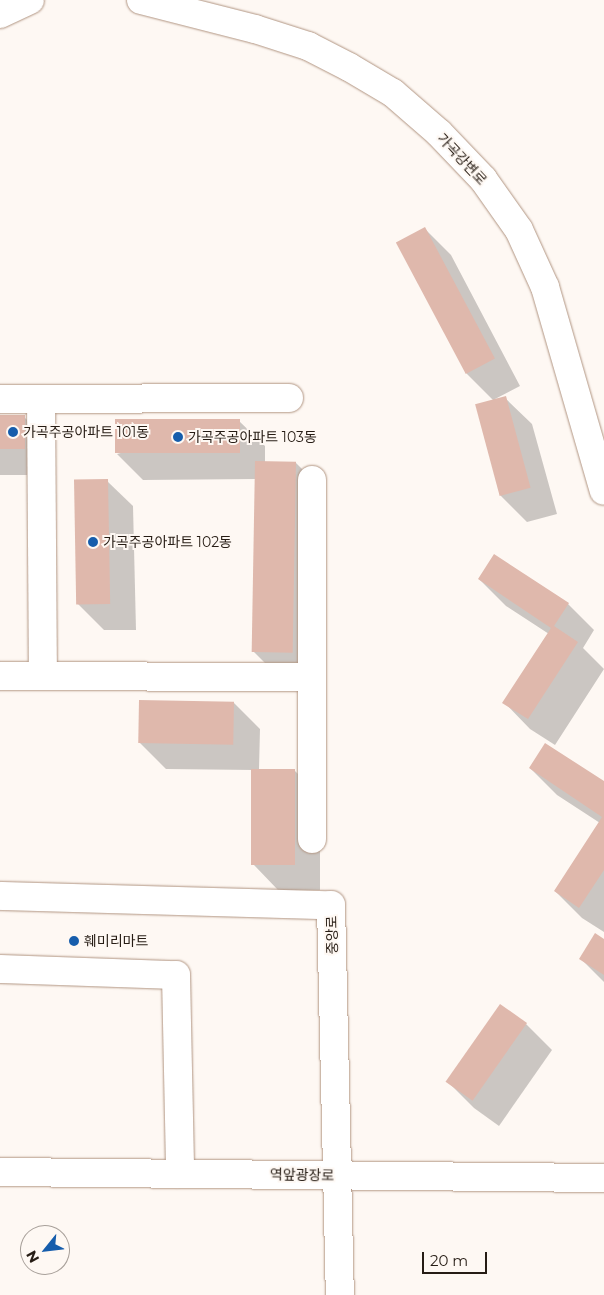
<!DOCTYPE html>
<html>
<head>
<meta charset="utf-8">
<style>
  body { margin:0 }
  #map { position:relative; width:604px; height:1295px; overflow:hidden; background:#fef8f3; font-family:Montserrat,"Noto Sans KR",sans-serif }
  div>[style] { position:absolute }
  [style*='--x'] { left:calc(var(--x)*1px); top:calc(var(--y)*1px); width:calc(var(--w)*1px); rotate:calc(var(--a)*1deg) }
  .shadow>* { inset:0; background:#0003 }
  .building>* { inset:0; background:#dfb8ac; transform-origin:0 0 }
  .roads { filter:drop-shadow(0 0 1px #b19582) drop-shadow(0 0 1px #b19582) }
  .minor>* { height:28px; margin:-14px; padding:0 14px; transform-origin:14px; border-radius:14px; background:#fff }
  .major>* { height:28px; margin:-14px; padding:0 14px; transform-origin:14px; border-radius:14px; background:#fff }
  .highway>* { height:28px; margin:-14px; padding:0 14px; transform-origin:14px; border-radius:14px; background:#fff }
  .dots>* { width:14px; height:14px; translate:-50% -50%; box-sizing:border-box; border:2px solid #fef8f3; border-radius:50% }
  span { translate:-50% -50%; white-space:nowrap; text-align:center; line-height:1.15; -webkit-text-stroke:4px #fef8f3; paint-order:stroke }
  .street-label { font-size:14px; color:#261c14 }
  .poi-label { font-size:14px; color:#261c14 }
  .left { translate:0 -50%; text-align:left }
  .north { position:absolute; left:20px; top:1225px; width:50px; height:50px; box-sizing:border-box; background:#fef8f3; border:1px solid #a8a09a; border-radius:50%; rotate:241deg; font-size:14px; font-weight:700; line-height:20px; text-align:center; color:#261c14 }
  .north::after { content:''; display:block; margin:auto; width:18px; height:22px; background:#165dac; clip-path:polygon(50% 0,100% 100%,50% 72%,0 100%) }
  .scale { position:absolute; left:422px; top:1252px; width:65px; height:22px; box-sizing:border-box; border:2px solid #261c14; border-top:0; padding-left:6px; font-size:15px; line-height:18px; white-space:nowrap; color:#261c14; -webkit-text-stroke:4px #fef8f3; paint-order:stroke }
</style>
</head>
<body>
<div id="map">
  <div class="shadow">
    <i style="clip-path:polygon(424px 228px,451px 255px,520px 386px,495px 399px,505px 398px,532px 424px,557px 514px,527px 522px,501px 496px,494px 401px,467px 374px)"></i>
    <i style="clip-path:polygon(0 417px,24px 417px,50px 442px,50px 475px,0 475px)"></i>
    <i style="clip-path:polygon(239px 421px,265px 446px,265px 463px,296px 463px,322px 489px,319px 678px,279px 677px,253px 651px,256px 479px,143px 480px,117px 454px)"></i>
    <i style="clip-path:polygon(107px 481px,133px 506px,136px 630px,104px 630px,78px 604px)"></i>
    <i style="clip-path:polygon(479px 579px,568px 604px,594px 630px,583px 648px,604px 669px,555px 745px,530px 729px,504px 702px,549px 634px,506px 606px)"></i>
    <i style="clip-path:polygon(234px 703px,260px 729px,259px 770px,294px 770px,320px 796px,320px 890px,278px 890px,253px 864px,253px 770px,166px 769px,140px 743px)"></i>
    <i style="clip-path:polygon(530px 768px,604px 783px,604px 932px,582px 918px,555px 891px,600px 823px,557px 795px)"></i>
    <i style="clip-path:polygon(604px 940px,604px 982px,580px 958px)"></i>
    <i style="clip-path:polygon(526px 1024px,552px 1050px,499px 1126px,474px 1108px,448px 1082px)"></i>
  </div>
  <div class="building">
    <i style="left:425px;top:227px;width:149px;height:33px;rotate:62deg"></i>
    <i style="left:506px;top:396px;width:95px;height:32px;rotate:75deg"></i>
    <i style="left:25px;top:415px;width:34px;height:25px;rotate:90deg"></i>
    <i style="left:240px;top:419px;width:34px;height:125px;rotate:90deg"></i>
    <i style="left:255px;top:461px;width:41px;height:191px;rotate:1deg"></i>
    <i style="left:108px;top:479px;width:125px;height:34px;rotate:89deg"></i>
    <i style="clip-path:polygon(494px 554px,569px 603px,554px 626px,578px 642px,528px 719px,502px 703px,551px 628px,478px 579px)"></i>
    <i style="left:139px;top:700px;width:95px;height:43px;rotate:1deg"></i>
    <i style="clip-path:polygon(545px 743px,604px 781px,604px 870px,579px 908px,554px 891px,602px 817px,529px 768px)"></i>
    <i style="left:251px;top:769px;width:44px;height:96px"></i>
    <i style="clip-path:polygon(595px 933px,604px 939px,604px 975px,579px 959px)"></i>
    <i style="left:500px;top:1004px;width:33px;height:95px;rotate:35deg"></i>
  </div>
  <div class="roads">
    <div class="minor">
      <i style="--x:0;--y:399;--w:289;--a:-0.2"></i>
      <i style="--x:41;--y:399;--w:277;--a:89.6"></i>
      <i style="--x:312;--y:480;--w:359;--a:90"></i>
      <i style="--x:0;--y:676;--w:312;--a:0.2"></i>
      <i style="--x:0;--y:896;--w:331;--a:1.6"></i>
      <i style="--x:331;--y:905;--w:390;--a:88.7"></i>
      <i style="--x:0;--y:969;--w:176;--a:2"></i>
      <i style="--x:176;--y:975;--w:199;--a:88.8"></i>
      <i style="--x:0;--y:1172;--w:604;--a:0.57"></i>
    </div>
    <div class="major">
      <i style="--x:141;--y:0;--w:118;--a:14.3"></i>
      <i style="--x:255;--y:29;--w:56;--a:17.8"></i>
      <i style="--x:308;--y:46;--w:46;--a:27.1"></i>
      <i style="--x:349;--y:67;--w:51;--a:30.6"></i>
      <i style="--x:393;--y:93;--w:61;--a:41"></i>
      <i style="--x:439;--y:133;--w:64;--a:46.3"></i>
      <i style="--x:483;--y:179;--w:62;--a:54.8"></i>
      <i style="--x:519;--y:230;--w:63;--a:65.5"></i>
      <i style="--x:545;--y:287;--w:212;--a:73.9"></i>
    </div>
    <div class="highway">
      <i style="--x:0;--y:14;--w:33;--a:-25"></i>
    </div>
  </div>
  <div class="dots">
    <i style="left:13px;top:432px;background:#165dac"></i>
    <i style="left:178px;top:437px;background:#165dac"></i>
    <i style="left:93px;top:542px;background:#165dac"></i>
    <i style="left:74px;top:941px;background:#165dac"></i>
  </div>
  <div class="street-label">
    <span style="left:462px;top:159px;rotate:47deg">가곡강변로</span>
    <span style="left:332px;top:935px;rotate:-91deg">중앙로</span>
    <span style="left:302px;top:1175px;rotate:1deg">역앞광장로</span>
  </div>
  <div class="poi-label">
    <span class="left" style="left:23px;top:432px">가곡주공아파트 101동</span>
    <span class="left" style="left:188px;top:437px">가곡주공아파트 103동</span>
    <span class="left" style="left:103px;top:542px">가곡주공아파트 102동</span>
    <span class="left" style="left:84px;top:941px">훼미리마트</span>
  </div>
  <div class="north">N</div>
  <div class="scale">20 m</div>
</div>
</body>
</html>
